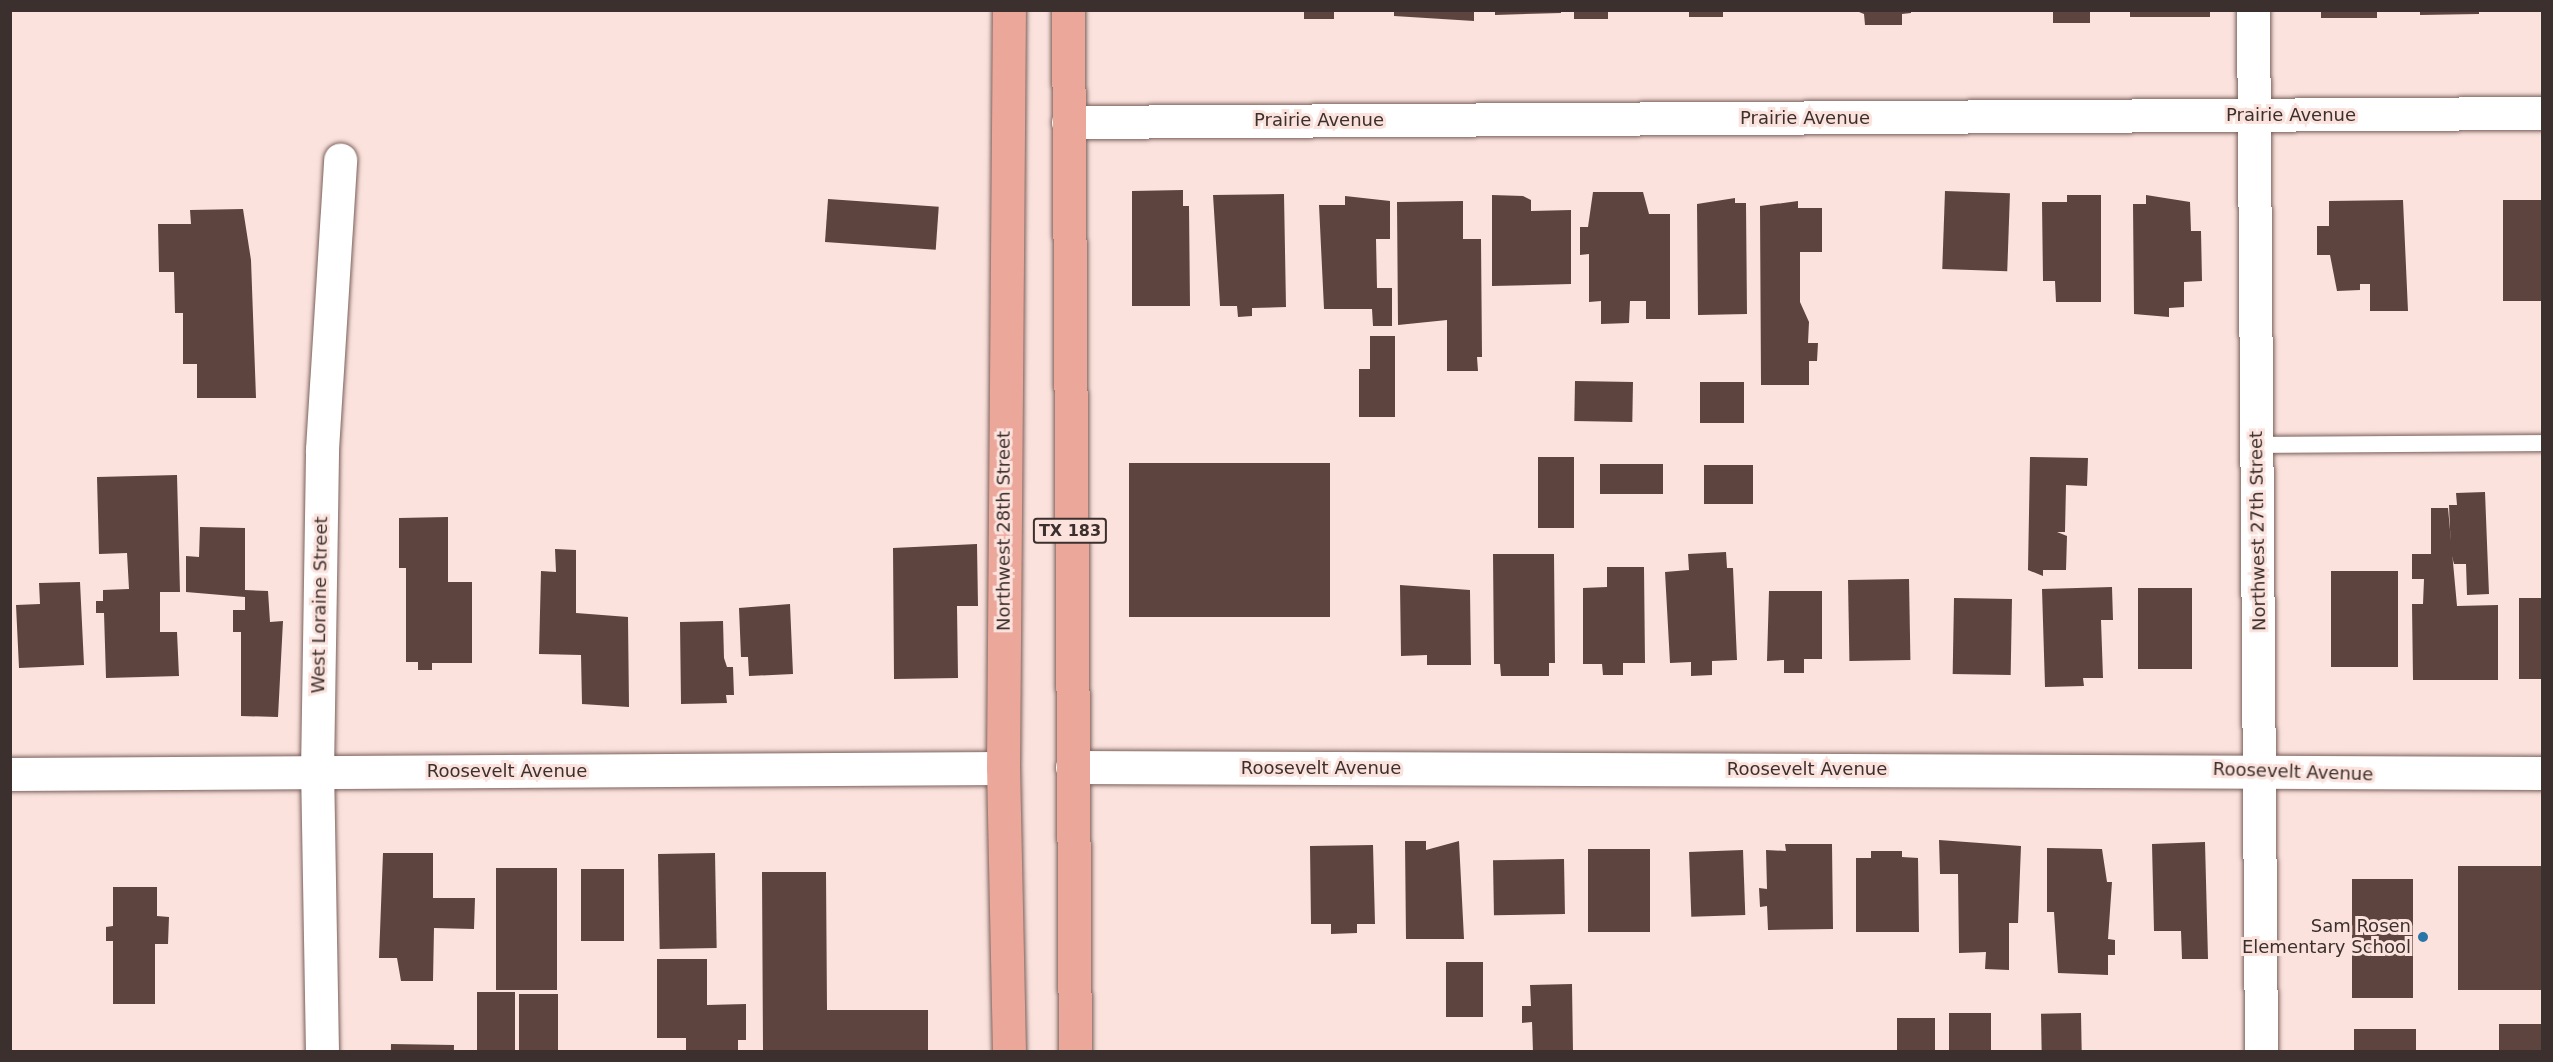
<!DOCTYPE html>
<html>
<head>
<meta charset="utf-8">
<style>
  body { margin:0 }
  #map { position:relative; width:2553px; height:1062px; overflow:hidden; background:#fbe2dd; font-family:"DejaVu Sans",sans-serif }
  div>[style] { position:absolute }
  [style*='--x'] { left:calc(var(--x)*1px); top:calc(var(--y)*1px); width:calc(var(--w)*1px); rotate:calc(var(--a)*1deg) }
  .building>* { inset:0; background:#5d443f; transform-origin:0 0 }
  .roads { filter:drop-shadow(0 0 2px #7a605a) drop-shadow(0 0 2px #7a605a) }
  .service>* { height:16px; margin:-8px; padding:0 8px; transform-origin:8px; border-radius:8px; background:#fff }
  .minor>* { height:33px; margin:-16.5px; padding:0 16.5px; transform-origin:16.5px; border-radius:16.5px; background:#fff }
  .primary>* { height:33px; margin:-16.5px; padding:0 16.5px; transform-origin:16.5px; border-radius:16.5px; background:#eca79b }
  .dots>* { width:16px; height:16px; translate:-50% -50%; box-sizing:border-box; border:3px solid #fbe2dd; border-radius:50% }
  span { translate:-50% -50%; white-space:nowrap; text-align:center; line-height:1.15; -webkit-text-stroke:6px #fbe2dd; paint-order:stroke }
  .shield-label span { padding:2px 4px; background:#fbe2dd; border:2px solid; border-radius:4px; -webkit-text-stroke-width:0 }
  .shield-label { font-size:16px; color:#3b302d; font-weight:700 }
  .street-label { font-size:18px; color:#3b302d }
  .poi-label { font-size:18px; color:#3b302d }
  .right { translate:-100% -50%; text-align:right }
  .frame { position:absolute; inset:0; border:12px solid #3b302d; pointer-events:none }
</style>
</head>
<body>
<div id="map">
  <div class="building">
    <i style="left:1304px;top:10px;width:30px;height:9px"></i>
    <i style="clip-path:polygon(1394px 10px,1474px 10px,1474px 21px,1394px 16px)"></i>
    <i style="clip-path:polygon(1495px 10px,1561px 10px,1561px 13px,1495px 15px)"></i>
    <i style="left:1574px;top:10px;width:34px;height:9px"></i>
    <i style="left:1689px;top:10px;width:34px;height:7px"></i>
    <i style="clip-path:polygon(1854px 10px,1911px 10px,1911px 13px,1902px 14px,1902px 25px,1865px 25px,1864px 14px)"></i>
    <i style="left:2053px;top:10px;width:37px;height:13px"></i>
    <i style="left:2130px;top:10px;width:80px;height:7px"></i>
    <i style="left:2321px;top:10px;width:56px;height:8px"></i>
    <i style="clip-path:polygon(2420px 10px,2479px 10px,2479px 14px,2420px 15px)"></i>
    <i style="clip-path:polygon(1183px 190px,1183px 206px,1189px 206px,1190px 306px,1132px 306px,1132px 191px)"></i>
    <i style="left:1945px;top:191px;width:65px;height:78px;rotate:2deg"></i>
    <i style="clip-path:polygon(1593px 192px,1643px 192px,1649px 214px,1670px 214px,1670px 319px,1646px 319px,1646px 301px,1630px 301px,1629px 323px,1601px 324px,1601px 301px,1589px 302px,1589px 254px,1580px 255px,1580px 227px,1588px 227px)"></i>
    <i style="clip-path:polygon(1284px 194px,1286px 307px,1252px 308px,1252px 316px,1238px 317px,1237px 306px,1220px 306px,1213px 195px)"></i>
    <i style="clip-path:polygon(1492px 195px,1523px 196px,1531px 200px,1531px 211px,1571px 210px,1571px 284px,1492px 286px)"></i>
    <i style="clip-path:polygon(2067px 195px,2101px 195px,2101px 302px,2056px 302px,2055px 281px,2043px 281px,2042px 202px,2067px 202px)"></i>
    <i style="clip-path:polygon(2146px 195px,2190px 202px,2191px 231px,2201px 231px,2202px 281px,2184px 282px,2184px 307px,2169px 308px,2169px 317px,2134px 314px,2133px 204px,2146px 204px)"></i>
    <i style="clip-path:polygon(1345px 196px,1390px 201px,1390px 239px,1376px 239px,1377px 288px,1392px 288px,1392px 326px,1373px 326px,1372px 309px,1324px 309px,1319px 205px,1345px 205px)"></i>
    <i style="clip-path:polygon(1735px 198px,1735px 203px,1746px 203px,1747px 314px,1698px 315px,1697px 204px)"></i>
    <i style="left:828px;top:199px;width:111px;height:43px;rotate:4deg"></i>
    <i style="clip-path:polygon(2403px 200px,2408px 311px,2370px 311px,2370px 284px,2360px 284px,2360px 290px,2337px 291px,2330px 255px,2317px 255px,2317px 226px,2329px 226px,2329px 201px)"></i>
    <i style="left:2503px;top:200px;width:39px;height:101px"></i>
    <i style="clip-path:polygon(1463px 201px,1463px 239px,1481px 239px,1482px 357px,1477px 357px,1478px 371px,1447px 371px,1447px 320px,1398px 325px,1397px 202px)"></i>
    <i style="clip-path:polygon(1798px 201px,1798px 208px,1822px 208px,1822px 252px,1800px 252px,1800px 302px,1809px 322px,1808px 343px,1818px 343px,1817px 361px,1809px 361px,1809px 385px,1761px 385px,1760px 206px)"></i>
    <i style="clip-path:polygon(243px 209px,251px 260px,256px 398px,197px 398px,197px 364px,183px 364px,183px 313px,175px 313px,174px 272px,159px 272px,158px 224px,191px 224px,190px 210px)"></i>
    <i style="clip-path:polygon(1370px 336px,1395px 336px,1395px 417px,1359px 417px,1359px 369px,1370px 369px)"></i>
    <i style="left:1575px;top:381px;width:58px;height:40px;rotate:1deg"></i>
    <i style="left:1700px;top:382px;width:44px;height:41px"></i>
    <i style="left:1538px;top:457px;width:36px;height:71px"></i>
    <i style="clip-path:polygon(2030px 457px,2088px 458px,2087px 486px,2066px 485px,2065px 532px,2057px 532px,2067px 536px,2066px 570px,2043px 570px,2043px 576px,2028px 570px)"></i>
    <i style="left:1330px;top:463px;width:154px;height:201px;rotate:90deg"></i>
    <i style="left:1600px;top:464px;width:63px;height:30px"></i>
    <i style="left:1704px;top:465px;width:49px;height:39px"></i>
    <i style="clip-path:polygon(177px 475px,180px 592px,160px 592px,160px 632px,177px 632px,179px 676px,106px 678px,104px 613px,96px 613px,96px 601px,103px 601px,103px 590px,129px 589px,127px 553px,99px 554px,97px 477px)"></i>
    <i style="clip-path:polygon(2485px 492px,2489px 594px,2467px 595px,2466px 564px,2454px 564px,2451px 552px,2449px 505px,2457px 505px,2456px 493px)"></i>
    <i style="clip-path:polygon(2431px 508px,2448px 508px,2457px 606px,2498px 605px,2498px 680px,2413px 680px,2412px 604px,2423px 604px,2424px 579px,2412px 579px,2412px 554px,2431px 554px)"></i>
    <i style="clip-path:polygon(448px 517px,448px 582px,472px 582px,472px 663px,432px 663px,432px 670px,418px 670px,418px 662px,406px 662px,406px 568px,399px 568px,399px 518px)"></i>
    <i style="clip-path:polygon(200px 527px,245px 528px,245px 590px,268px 591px,270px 622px,283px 621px,278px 717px,241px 716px,241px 632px,233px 632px,233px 610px,245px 610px,245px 597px,186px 592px,186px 556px,199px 557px)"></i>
    <i style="clip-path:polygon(977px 544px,978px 606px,957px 606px,958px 678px,894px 679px,893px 548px)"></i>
    <i style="clip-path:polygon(555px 549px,576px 550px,576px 613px,628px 617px,629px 707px,582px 704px,581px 655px,539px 654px,541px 571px,556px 572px)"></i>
    <i style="clip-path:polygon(1726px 552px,1727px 568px,1733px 568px,1737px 660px,1712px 661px,1712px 675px,1691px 676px,1691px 662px,1670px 663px,1665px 572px,1689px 570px,1688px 554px)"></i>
    <i style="clip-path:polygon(1493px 554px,1554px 554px,1555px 663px,1549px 663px,1549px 676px,1501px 676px,1500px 664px,1494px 664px)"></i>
    <i style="clip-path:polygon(1607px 567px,1644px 567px,1645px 663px,1623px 663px,1623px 675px,1603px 675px,1602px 664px,1583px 664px,1583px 588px,1607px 587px)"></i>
    <i style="left:2331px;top:571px;width:67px;height:96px"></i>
    <i style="left:1909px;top:579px;width:81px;height:61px;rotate:89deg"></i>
    <i style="clip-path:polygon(80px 582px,84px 665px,19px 668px,16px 605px,40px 604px,39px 583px)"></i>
    <i style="clip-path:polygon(1400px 585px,1470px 590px,1471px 665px,1427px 665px,1427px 655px,1401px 656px)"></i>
    <i style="clip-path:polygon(2112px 587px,2113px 620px,2101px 620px,2103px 678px,2083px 678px,2084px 686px,2045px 687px,2042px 589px)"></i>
    <i style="left:2192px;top:588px;width:81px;height:54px;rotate:90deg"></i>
    <i style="clip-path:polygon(1769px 591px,1822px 591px,1822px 659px,1804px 659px,1804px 673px,1784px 673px,1784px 660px,1767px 661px)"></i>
    <i style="left:1954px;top:598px;width:58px;height:76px;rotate:1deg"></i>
    <i style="left:2519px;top:598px;width:23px;height:81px"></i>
    <i style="clip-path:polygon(790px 604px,793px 674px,749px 676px,748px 657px,741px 657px,739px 608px)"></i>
    <i style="clip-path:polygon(723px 621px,724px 658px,727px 667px,733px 667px,734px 695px,726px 695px,727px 703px,681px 704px,680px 622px)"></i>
    <i style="clip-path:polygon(1939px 840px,2021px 846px,2018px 923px,2009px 923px,2009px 970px,1985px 969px,1986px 952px,1959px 953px,1958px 874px,1940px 874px)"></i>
    <i style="clip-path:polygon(1405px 841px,1426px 841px,1426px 850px,1459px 841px,1464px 939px,1406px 939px)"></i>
    <i style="clip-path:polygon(2205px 842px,2208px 959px,2182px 959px,2181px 931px,2154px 931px,2152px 844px)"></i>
    <i style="clip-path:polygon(1785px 844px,1832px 844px,1833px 929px,1768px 930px,1767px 906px,1760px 907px,1759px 888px,1767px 889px,1766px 850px,1786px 851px)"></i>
    <i style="clip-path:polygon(1373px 845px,1375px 924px,1357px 924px,1357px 933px,1331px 934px,1331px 924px,1311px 924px,1310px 846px)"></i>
    <i style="clip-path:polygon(2047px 848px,2102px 849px,2107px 882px,2112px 882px,2108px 939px,2115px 940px,2115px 955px,2108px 955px,2108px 975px,2058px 973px,2054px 912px,2047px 912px)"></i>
    <i style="left:1588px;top:849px;width:62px;height:83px"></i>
    <i style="left:1743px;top:850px;width:65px;height:54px;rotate:88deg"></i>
    <i style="clip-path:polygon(1871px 851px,1902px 851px,1902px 857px,1918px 858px,1919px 932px,1856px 932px,1856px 858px,1871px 858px)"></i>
    <i style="clip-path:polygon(383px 853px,433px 853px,433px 898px,475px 898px,474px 929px,434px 928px,433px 981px,401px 981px,397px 958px,379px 958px)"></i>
    <i style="left:715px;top:853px;width:95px;height:57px;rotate:89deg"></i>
    <i style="left:1564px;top:859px;width:55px;height:71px;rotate:89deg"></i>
    <i style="left:2542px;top:866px;width:124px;height:84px;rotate:90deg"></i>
    <i style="left:557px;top:868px;width:122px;height:61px;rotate:90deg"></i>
    <i style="left:581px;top:869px;width:43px;height:72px"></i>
    <i style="clip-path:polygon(762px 872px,826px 872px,827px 1010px,928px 1010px,928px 1052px,763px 1052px)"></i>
    <i style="left:2413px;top:879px;width:119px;height:61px;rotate:90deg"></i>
    <i style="clip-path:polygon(113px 887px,157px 887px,157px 916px,169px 917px,168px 944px,155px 944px,155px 1004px,113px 1004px,113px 941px,106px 941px,106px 927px,113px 926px)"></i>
    <i style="clip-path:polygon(657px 959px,707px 959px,707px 1005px,746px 1004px,746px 1040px,738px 1040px,738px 1052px,686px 1052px,686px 1038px,657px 1038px)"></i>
    <i style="left:1446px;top:962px;width:37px;height:55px"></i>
    <i style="clip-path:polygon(1572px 984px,1573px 1052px,1533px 1052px,1532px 1022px,1522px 1023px,1522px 1006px,1531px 1006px,1530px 985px)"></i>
    <i style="left:477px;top:992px;width:38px;height:60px"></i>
    <i style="left:519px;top:994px;width:39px;height:58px"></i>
    <i style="left:1949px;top:1013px;width:42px;height:39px"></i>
    <i style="left:2081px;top:1013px;width:39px;height:40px;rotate:89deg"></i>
    <i style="left:1897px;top:1018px;width:38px;height:34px"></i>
    <i style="left:2499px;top:1024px;width:43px;height:28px"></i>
    <i style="left:2416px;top:1029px;width:23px;height:62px;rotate:90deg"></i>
    <i style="left:391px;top:1044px;width:63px;height:8px;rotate:1deg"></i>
  </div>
  <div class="roads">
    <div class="service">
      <i style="--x:2256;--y:445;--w:286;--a:-0.4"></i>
    </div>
    <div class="minor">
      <i style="--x:2253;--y:10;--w:1042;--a:89.56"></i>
      <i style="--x:1068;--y:122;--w:1474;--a:-0.35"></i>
      <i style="--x:1072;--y:767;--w:1470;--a:0.23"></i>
      <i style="--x:10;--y:774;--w:993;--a:-0.35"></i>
      <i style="--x:322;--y:1052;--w:280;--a:-91"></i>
      <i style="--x:317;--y:772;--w:323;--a:-89.1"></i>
      <i style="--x:322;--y:449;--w:290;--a:-86.4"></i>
    </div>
    <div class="primary">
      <i style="--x:1068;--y:10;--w:1042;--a:89.62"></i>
      <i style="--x:1009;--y:1052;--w:284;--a:-91.2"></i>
      <i style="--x:1003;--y:768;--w:758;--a:-89.55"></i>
    </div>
  </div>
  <div class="dots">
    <i style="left:2423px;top:937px;background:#2975a8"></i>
  </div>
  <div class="shield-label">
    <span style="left:1070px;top:531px">TX 183</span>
  </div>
  <div class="street-label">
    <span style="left:2291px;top:115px">Prairie Avenue</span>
    <span style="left:1805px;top:118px">Prairie Avenue</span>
    <span style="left:1319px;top:120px">Prairie Avenue</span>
    <span style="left:1004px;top:531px;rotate:-90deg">Northwest 28th Street</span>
    <span style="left:2258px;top:531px;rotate:-91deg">Northwest 27th Street</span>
    <span style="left:320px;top:605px;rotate:-89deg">West Loraine Street</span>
    <span style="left:1321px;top:768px">Roosevelt Avenue</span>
    <span style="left:1807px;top:769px">Roosevelt Avenue</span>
    <span style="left:507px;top:771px">Roosevelt Avenue</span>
    <span style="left:2293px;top:772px;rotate:2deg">Roosevelt Avenue</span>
  </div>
  <div class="poi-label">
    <span class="right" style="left:2411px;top:937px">Sam Rosen<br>Elementary School</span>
  </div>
  <div class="frame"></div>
</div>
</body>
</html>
